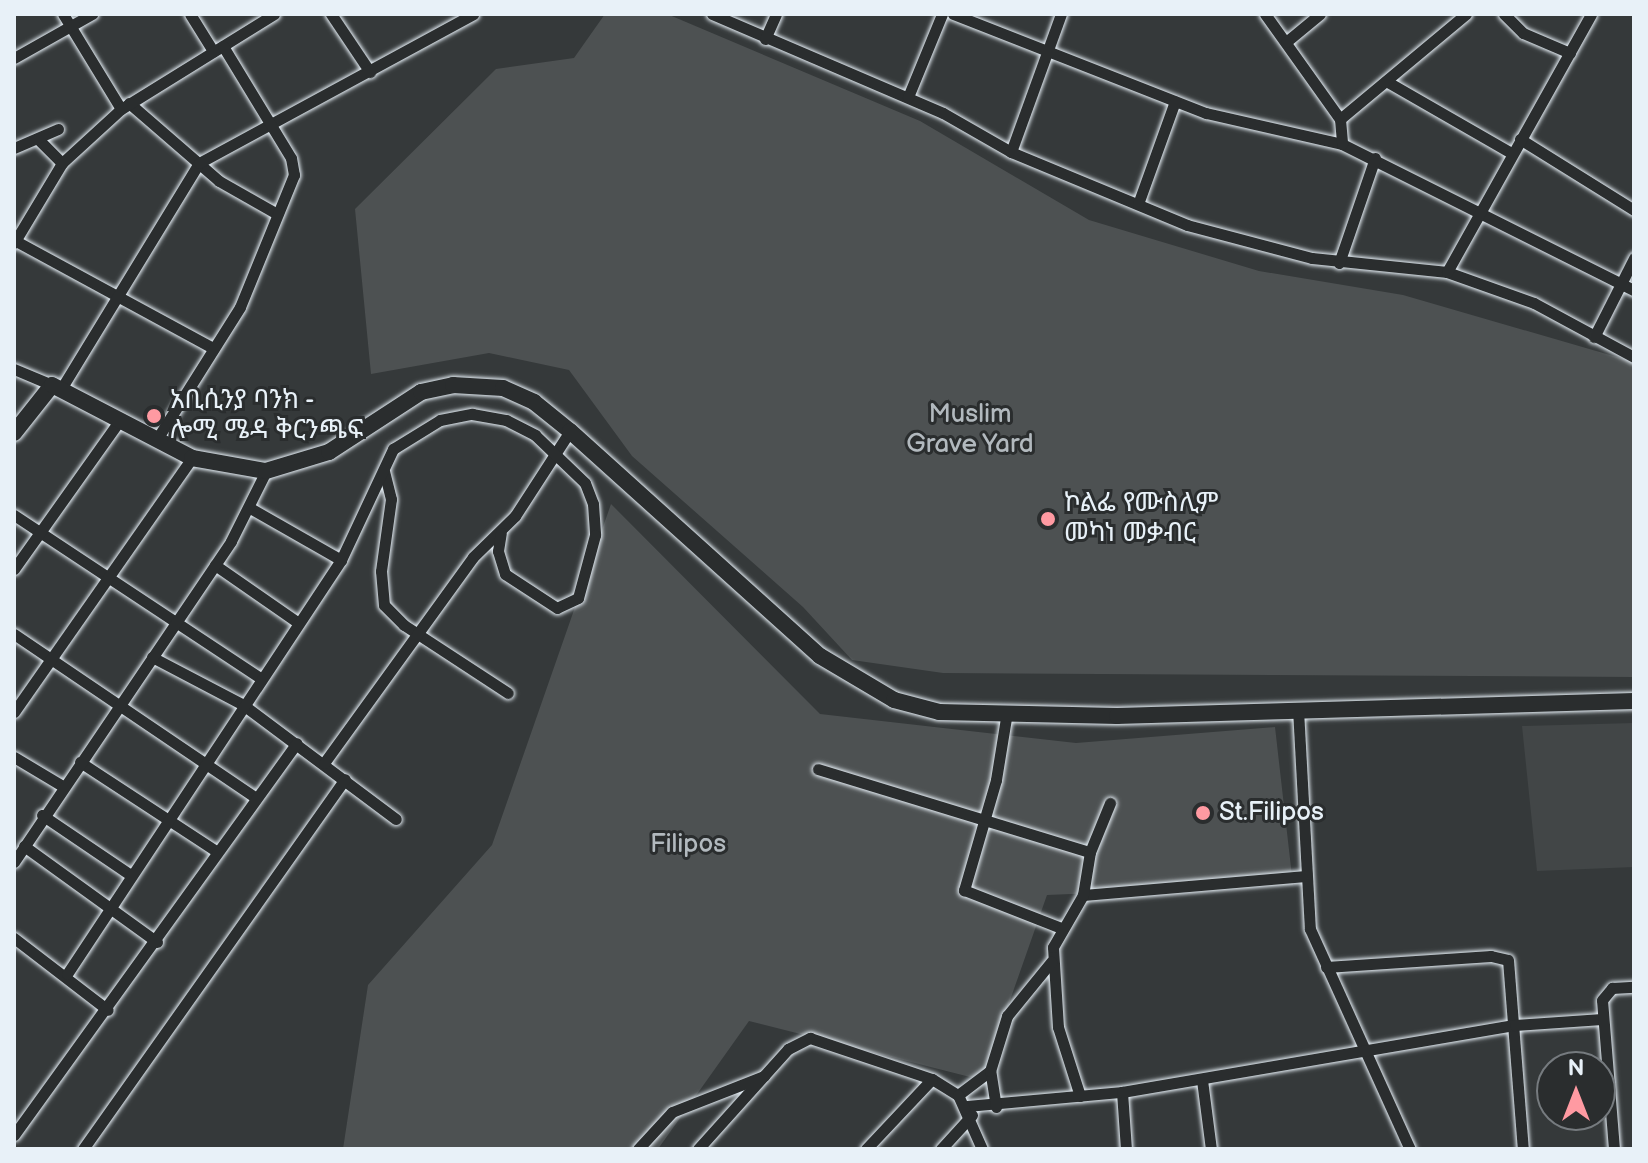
<!DOCTYPE html>
<html>
<head>
<meta charset="utf-8">
<style>
  body { margin:0 }
  #map { position:relative; width:1648px; height:1163px; overflow:hidden; background:#35393a; font-family:"Balsamiq Sans","Noto Sans Ethiopic",sans-serif }
  div>[style] { position:absolute }
  [style*='--x'] { left:calc(var(--x)*1px); top:calc(var(--y)*1px); width:calc(var(--w)*1px); rotate:calc(var(--a)*1deg) }
  .built>* { inset:0; background:#424647 }
  .green>* { inset:0; background:#4d5152 }
  .roads { filter:drop-shadow(0 0 2px #e8f1f8) drop-shadow(0 0 2px #e8f1f8) }
  .street>* { height:11px; margin:-5.5px; padding:0 5.5px; transform-origin:5.5px; border-radius:5.5px; background:#2a2d2e }
  .secondary>* { height:16px; margin:-8px; padding:0 8px; transform-origin:8px; border-radius:8px; background:#2a2d2e }
  .dots>* { width:22px; height:22px; translate:-50% -50%; box-sizing:border-box; border:4px solid #2a2d2e; border-radius:50% }
  span { translate:-50% -50%; white-space:nowrap; text-align:center; line-height:1.15; -webkit-text-stroke:6px #2a2d2e; paint-order:stroke }
  .poi-label { font-size:26px; color:#e8f1f8 }
  .left { translate:0 -50%; text-align:left }
  .park-label { font-size:26px; color:#b2b9be }
  .frame { position:absolute; inset:0; border:16px solid #e8f1f8; pointer-events:none }
  .north { position:absolute; left:1536px; top:1051px; width:80px; height:80px; box-sizing:border-box; background:#2a2d2e; border:2px solid #767b7f; border-radius:50%; rotate:0deg; font-size:22px; font-weight:700; line-height:32px; text-align:center; color:#e8f1f8 }
  .north::after { content:''; display:block; margin:auto; width:28px; height:36px; background:#ff9aa2; clip-path:polygon(50% 0,100% 100%,50% 72%,0 100%) }
</style>
</head>
<body>
<div id="map">
  <div class="built">
    <i style="clip-path:polygon(1634px 723px,1634px 867px,1537px 871px,1522px 726px)"></i>
  </div>
  <div class="green">
    <i style="clip-path:polygon(605px 14px,667px 14px,920px 121px,1089px 220px,1259px 271px,1403px 295px,1634px 362px,1634px 677px,943px 673px,852px 660px,803px 607px,632px 456px,569px 370px,489px 353px,371px 374px,355px 209px,496px 69px,574px 58px)"></i>
    <i style="clip-path:polygon(611px 504px,820px 714px,1076px 743px,1275px 727px,1293px 885px,1047px 895px,982px 1080px,749px 1021px,658px 1149px,343px 1149px,368px 985px,492px 845px)"></i>
  </div>
  <div class="roads">
    <div class="street">
      <i style="--x:63;--y:14;--w:111;--a:58.6"></i>
      <i style="--x:190;--y:14;--w:44;--a:58.1"></i>
      <i style="--x:331;--y:14;--w:70;--a:56.1"></i>
      <i style="--x:712;--y:14;--w:251;--a:23.2"></i>
      <i style="--x:943;--y:113;--w:78;--a:29.8"></i>
      <i style="--x:1011;--y:152;--w:191;--a:22.5"></i>
      <i style="--x:1187;--y:225;--w:129;--a:14.8"></i>
      <i style="--x:1312;--y:258;--w:136;--a:5.9"></i>
      <i style="--x:1447;--y:272;--w:92;--a:19.6"></i>
      <i style="--x:1534;--y:303;--w:114;--a:28.4"></i>
      <i style="--x:953;--y:14;--w:272;--a:21.4"></i>
      <i style="--x:1206;--y:113;--w:139;--a:12.8"></i>
      <i style="--x:1342;--y:144;--w:326;--a:26.6"></i>
      <i style="--x:1265;--y:14;--w:129;--a:54.5"></i>
      <i style="--x:1340;--y:119;--w:25;--a:85"></i>
      <i style="--x:1504;--y:14;--w:27;--a:45"></i>
      <i style="--x:1523;--y:33;--w:51;--a:23.1"></i>
      <i style="--x:765;--y:39;--w:27;--a:-66"></i>
      <i style="--x:1286;--y:42;--w:44;--a:-39.5"></i>
      <i style="--x:14;--y:58;--w:90;--a:-29.4"></i>
      <i style="--x:1386;--y:81;--w:144;--a:29.9"></i>
      <i style="--x:908;--y:97;--w:90;--a:-67.7"></i>
      <i style="--x:129;--y:103;--w:119;--a:40.9"></i>
      <i style="--x:219;--y:181;--w:67;--a:29.6"></i>
      <i style="--x:1340;--y:119;--w:164;--a:-39.8"></i>
      <i style="--x:38;--y:139;--w:34;--a:45"></i>
      <i style="--x:1520;--y:139;--w:134;--a:31.9"></i>
      <i style="--x:14;--y:148;--w:48;--a:-23.4"></i>
      <i style="--x:1011;--y:152;--w:147;--a:-70.1"></i>
      <i style="--x:1138;--y:204;--w:109;--a:-70.2"></i>
      <i style="--x:14;--y:240;--w:226;--a:28.5"></i>
      <i style="--x:14;--y:243;--w:93;--a:-59"></i>
      <i style="--x:62;--y:163;--w:80;--a:-42.5"></i>
      <i style="--x:121;--y:109;--w:180;--a:-31.8"></i>
      <i style="--x:1339;--y:263;--w:111;--a:-71.1"></i>
      <i style="--x:1447;--y:272;--w:295;--a:-60.8"></i>
      <i style="--x:1594;--y:337;--w:89;--a:-63.1"></i>
      <i style="--x:14;--y:369;--w:41;--a:22.8"></i>
      <i style="--x:61;--y:389;--w:265;--a:-58.6"></i>
      <i style="--x:199;--y:163;--w:312;--a:-28.5"></i>
      <i style="--x:157;--y:439;--w:156;--a:-57.8"></i>
      <i style="--x:240;--y:307;--w:143;--a:-67.8"></i>
      <i style="--x:294;--y:175;--w:17;--a:-100"></i>
      <i style="--x:291;--y:158;--w:131;--a:-121.3"></i>
      <i style="--x:384;--y:471;--w:29;--a:76"></i>
      <i style="--x:391;--y:499;--w:73;--a:97.9"></i>
      <i style="--x:381;--y:571;--w:34;--a:85"></i>
      <i style="--x:384;--y:605;--w:28;--a:45"></i>
      <i style="--x:404;--y:625;--w:124;--a:33.2"></i>
      <i style="--x:250;--y:508;--w:105;--a:29.7"></i>
      <i style="--x:14;--y:515;--w:294;--a:33.5"></i>
      <i style="--x:215;--y:565;--w:100;--a:34.8"></i>
      <i style="--x:14;--y:569;--w:181;--a:-54.6"></i>
      <i style="--x:14;--y:634;--w:292;--a:34.1"></i>
      <i style="--x:152;--y:657;--w:102;--a:27.6"></i>
      <i style="--x:242;--y:704;--w:192;--a:36.8"></i>
      <i style="--x:1298;--y:709;--w:220;--a:86.9"></i>
      <i style="--x:1310;--y:929;--w:242;--a:65.6"></i>
      <i style="--x:14;--y:712;--w:310;--a:-55"></i>
      <i style="--x:1006;--y:718;--w:63;--a:99.2"></i>
      <i style="--x:996;--y:780;--w:115;--a:106.2"></i>
      <i style="--x:964;--y:890;--w:104;--a:21.4"></i>
      <i style="--x:14;--y:757;--w:55;--a:30.8"></i>
      <i style="--x:80;--y:762;--w:163;--a:33.2"></i>
      <i style="--x:324;--y:763;--w:254;--a:-54.1"></i>
      <i style="--x:473;--y:557;--w:59;--a:-44.3"></i>
      <i style="--x:515;--y:516;--w:101;--a:-57.1"></i>
      <i style="--x:818;--y:769;--w:284;--a:17"></i>
      <i style="--x:42;--y:815;--w:105;--a:34.1"></i>
      <i style="--x:24;--y:846;--w:164;--a:35.8"></i>
      <i style="--x:14;--y:862;--w:387;--a:-55.9"></i>
      <i style="--x:231;--y:541;--w:78;--a:-63.4"></i>
      <i style="--x:1083;--y:895;--w:221;--a:-4.9"></i>
      <i style="--x:14;--y:938;--w:118;--a:37.5"></i>
      <i style="--x:1326;--y:967;--w:165;--a:-3.8"></i>
      <i style="--x:1491;--y:956;--w:17;--a:13"></i>
      <i style="--x:1508;--y:960;--w:190;--a:85.5"></i>
      <i style="--x:67;--y:974;--w:496;--a:-56.5"></i>
      <i style="--x:341;--y:560;--w:123;--a:-64.9"></i>
      <i style="--x:393;--y:449;--w:55;--a:-31.7"></i>
      <i style="--x:440;--y:420;--w:33;--a:-11"></i>
      <i style="--x:472;--y:414;--w:35;--a:10"></i>
      <i style="--x:506;--y:420;--w:33;--a:27"></i>
      <i style="--x:535;--y:435;--w:69;--a:43.8"></i>
      <i style="--x:585;--y:483;--w:22;--a:69"></i>
      <i style="--x:593;--y:504;--w:31;--a:86"></i>
      <i style="--x:595;--y:535;--w:65;--a:105.1"></i>
      <i style="--x:578;--y:598;--w:23;--a:155"></i>
      <i style="--x:557;--y:608;--w:62;--a:-146.8"></i>
      <i style="--x:505;--y:574;--w:24;--a:-107"></i>
      <i style="--x:498;--y:551;--w:18;--a:-81"></i>
      <i style="--x:1202;--y:1080;--w:70;--a:82.6"></i>
      <i style="--x:1122;--y:1092;--w:57;--a:86"></i>
      <i style="--x:958;--y:1095;--w:40;--a:-37"></i>
      <i style="--x:1080;--y:1096;--w:72;--a:-107.7"></i>
      <i style="--x:1058;--y:1027;--w:80;--a:-93.6"></i>
      <i style="--x:1053;--y:947;--w:60;--a:-60"></i>
      <i style="--x:1083;--y:895;--w:44;--a:-80.8"></i>
      <i style="--x:1090;--y:852;--w:53;--a:-67.8"></i>
      <i style="--x:967;--y:1106;--w:156;--a:-5.2"></i>
      <i style="--x:1122;--y:1092;--w:399;--a:-9.7"></i>
      <i style="--x:1515;--y:1025;--w:87;--a:-3.9"></i>
      <i style="--x:996;--y:1107;--w:36;--a:-99"></i>
      <i style="--x:990;--y:1071;--w:58;--a:-72.8"></i>
      <i style="--x:1007;--y:1016;--w:70;--a:-50.8"></i>
      <i style="--x:14;--y:1135;--w:483;--a:-54.2"></i>
      <i style="--x:83;--y:1149;--w:453;--a:-54.7"></i>
      <i style="--x:638;--y:1149;--w:50;--a:-47.4"></i>
      <i style="--x:672;--y:1112;--w:99;--a:-21.4"></i>
      <i style="--x:698;--y:1149;--w:135;--a:-48"></i>
      <i style="--x:788;--y:1049;--w:25;--a:-27"></i>
      <i style="--x:810;--y:1038;--w:129;--a:18.6"></i>
      <i style="--x:932;--y:1079;--w:31;--a:32"></i>
      <i style="--x:958;--y:1095;--w:59;--a:66"></i>
      <i style="--x:866;--y:1149;--w:96;--a:-46.7"></i>
      <i style="--x:941;--y:1149;--w:46;--a:-47.6"></i>
      <i style="--x:1614;--y:1149;--w:149;--a:-94.6"></i>
      <i style="--x:1602;--y:1000;--w:16;--a:-50"></i>
      <i style="--x:1612;--y:988;--w:22;--a:-3"></i>
    </div>
    <div class="secondary">
      <i style="--x:14;--y:433;--w:61;--a:-51.6"></i>
      <i style="--x:52;--y:385;--w:158;--a:27.5"></i>
      <i style="--x:192;--y:458;--w:75;--a:10"></i>
      <i style="--x:266;--y:471;--w:66;--a:-16.8"></i>
      <i style="--x:329;--y:452;--w:110;--a:-33.1"></i>
      <i style="--x:421;--y:392;--w:33;--a:-12"></i>
      <i style="--x:453;--y:385;--w:50;--a:3.4"></i>
      <i style="--x:503;--y:388;--w:34;--a:24"></i>
      <i style="--x:534;--y:402;--w:46;--a:38.9"></i>
      <i style="--x:570;--y:431;--w:336;--a:42"></i>
      <i style="--x:820;--y:656;--w:86;--a:30.7"></i>
      <i style="--x:894;--y:700;--w:47;--a:14.9"></i>
      <i style="--x:939;--y:712;--w:178;--a:1.3"></i>
      <i style="--x:1117;--y:716;--w:517;--a:-1.66"></i>
    </div>
  </div>
  <div class="dots">
    <i style="left:154px;top:416px;background:#ff9aa2"></i>
    <i style="left:1048px;top:519px;background:#ff9aa2"></i>
    <i style="left:1203px;top:813px;background:#ff9aa2"></i>
  </div>
  <div class="poi-label">
    <span class="left" style="left:170px;top:416px">አቢሲንያ ባንክ -<br>ሎሚ ሜዳ ቅርንጫፍ</span>
    <span class="left" style="left:1064px;top:519px">ኮልፌ የሙስሊም<br>መካነ መቃብር</span>
    <span class="left" style="left:1219px;top:813px">St.Filipos</span>
  </div>
  <div class="park-label">
    <span style="left:970px;top:430px">Muslim<br>Grave Yard</span>
    <span style="left:688px;top:845px">Filipos</span>
  </div>
  <div class="frame"></div>
  <div class="north">N</div>
</div>
</body>
</html>
